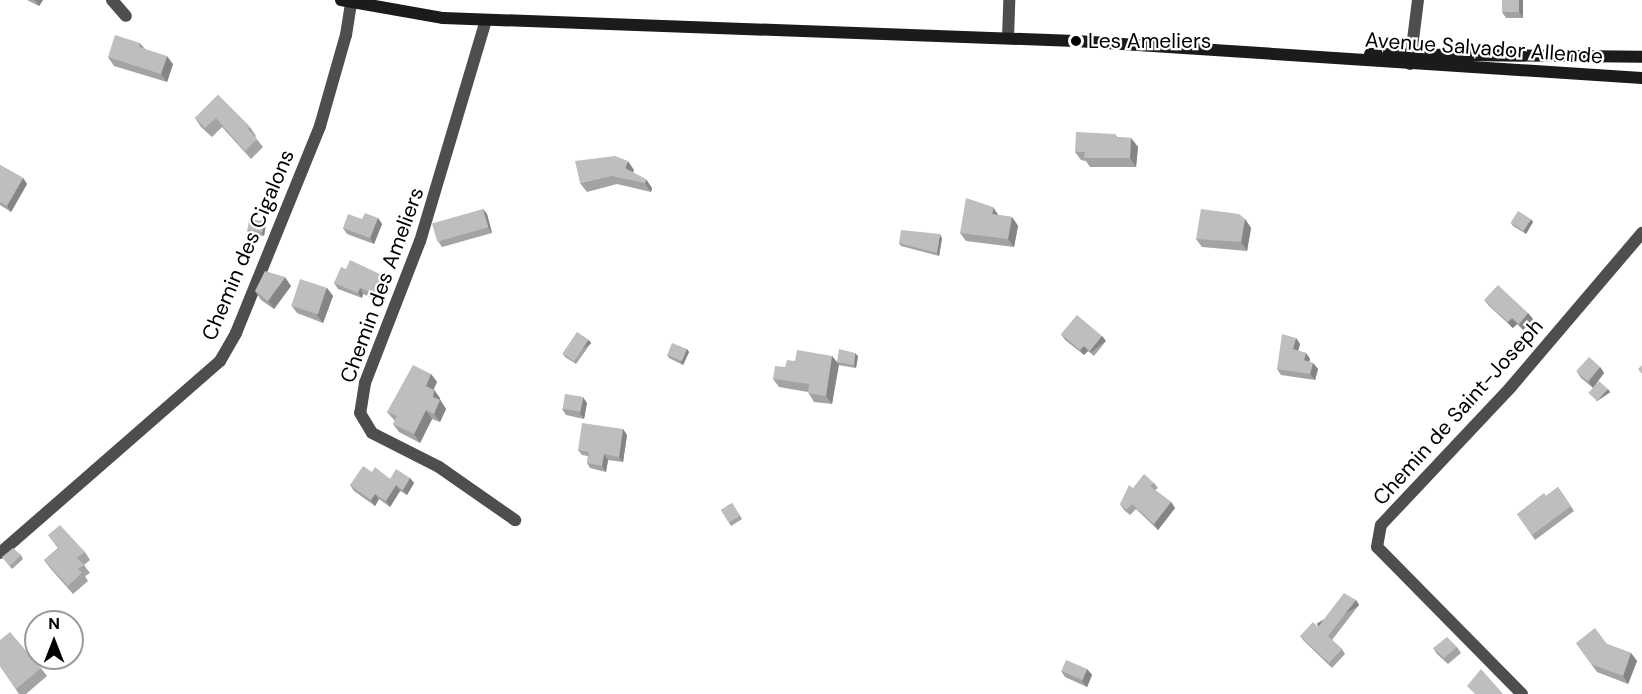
<!DOCTYPE html>
<html>
<head>
<meta charset="utf-8">
<style>
  body { margin:0 }
  #map { position:relative; width:1642px; height:694px; overflow:hidden; background:#fff; font-family:"DM Sans",sans-serif }
  div>[style] { position:absolute }
  [style*='--x'] { left:calc(var(--x)*1px); top:calc(var(--y)*1px); width:calc(var(--w)*1px); rotate:calc(var(--a)*1deg) }
  .minor>* { height:12px; margin:-6px; padding:0 6px; transform-origin:6px; border-radius:6px; background:#4e4e4e }
  .secondary>* { height:12px; margin:-6px; padding:0 6px; transform-origin:6px; border-radius:6px; background:#1b1b1b }
  .wall>* { inset:0; background:#a3a3a3; transform-origin:0 0 }
  .shaded-wall>* { inset:0; background:#858585; transform-origin:0 0 }
  .building>* { inset:0; background:#bebebe; transform-origin:0 0 }
  .dots>* { width:16px; height:16px; translate:-50% -50%; box-sizing:border-box; border:3px solid #fff; border-radius:50% }
  span { translate:-50% -50%; white-space:nowrap; text-align:center; line-height:1.15; -webkit-text-stroke:4.5px #fff; paint-order:stroke }
  .poi-label { font-size:21px; color:#000 }
  .left { translate:0 -50%; text-align:left }
  .street-label { font-size:21px; color:#000 }
  .north { position:absolute; left:24px; top:610px; width:60px; height:60px; box-sizing:border-box; background:#fff; border:2px solid #999; border-radius:50%; rotate:0deg; font-size:16px; font-weight:700; line-height:24px; text-align:center; color:#000 }
  .north::after { content:''; display:block; margin:auto; width:21px; height:27px; background:#000; clip-path:polygon(50% 0,100% 100%,50% 72%,0 100%) }
</style>
</head>
<body>
<div id="map">
  <div class="minor">
    <i style="--x:112;--y:0;--w:21;--a:49"></i>
    <i style="--x:486;--y:20;--w:231;--a:106.6"></i>
    <i style="--x:420;--y:241;--w:152;--a:111.2"></i>
    <i style="--x:365;--y:383;--w:30;--a:99"></i>
    <i style="--x:360;--y:413;--w:23;--a:59"></i>
    <i style="--x:372;--y:433;--w:75;--a:26.9"></i>
    <i style="--x:439;--y:467;--w:93;--a:34.9"></i>
    <i style="--x:1008;--y:38;--w:38;--a:-88"></i>
    <i style="--x:1410;--y:64;--w:64;--a:-82.9"></i>
    <i style="--x:0;--y:553;--w:292;--a:-41.1"></i>
    <i style="--x:220;--y:361;--w:32;--a:-60"></i>
    <i style="--x:236;--y:333;--w:223;--a:-67.9"></i>
    <i style="--x:320;--y:126;--w:95;--a:-74.1"></i>
    <i style="--x:346;--y:35;--w:33;--a:-81"></i>
    <i style="--x:1522;--y:694;--w:206;--a:-134.6"></i>
    <i style="--x:1377;--y:547;--w:22;--a:-80"></i>
    <i style="--x:1381;--y:525;--w:188;--a:-46.7"></i>
    <i style="--x:1510;--y:388;--w:204;--a:-49.6"></i>
  </div>
  <div class="secondary">
    <i style="--x:341;--y:0;--w:104;--a:10"></i>
    <i style="--x:443;--y:18;--w:633;--a:2.08"></i>
    <i style="--x:1076;--y:41;--w:567;--a:3.74"></i>
    <i style="--x:1370;--y:54;--w:272;--a:0.6"></i>
  </div>
  <div class="wall">
    <i style="clip-path:polygon(27px 0,43px 0,39px 6px)"></i>
    <i style="clip-path:polygon(1523px 0,1523px 18px,1506px 18px,1502px 12px)"></i>
    <i style="clip-path:polygon(140px 43px,145px 49px,173px 64px,167px 82px,114px 66px,108px 57px)"></i>
    <i style="clip-path:polygon(218px 95px,250px 127px,256px 136px,255px 137px,263px 147px,251px 159px,222px 127px,212px 137px,201px 127px,195px 118px)"></i>
    <i style="clip-path:polygon(1115px 134px,1117px 137px,1131px 138px,1138px 147px,1136px 167px,1090px 167px,1086px 161px,1081px 160px,1075px 152px)"></i>
    <i style="clip-path:polygon(0 165px,23px 178px,27px 184px,11px 212px,0 205px)"></i>
    <i style="clip-path:polygon(634px 170px,633px 172px,652px 188px,651px 192px,617px 184px,587px 192px,580px 183px)"></i>
    <i style="clip-path:polygon(483px 209px,487px 214px,492px 233px,442px 247px,438px 241px)"></i>
    <i style="clip-path:polygon(998px 215px,1012px 217px,1018px 226px,1014px 247px,966px 241px,960px 233px)"></i>
    <i style="clip-path:polygon(378px 218px,382px 224px,374px 244px,347px 234px,343px 228px)"></i>
    <i style="clip-path:polygon(1245px 219px,1251px 228px,1247px 251px,1202px 247px,1196px 239px)"></i>
    <i style="clip-path:polygon(264px 221px,266px 224px,264px 236px,249px 234px,247px 230px)"></i>
    <i style="clip-path:polygon(1533px 222px,1526px 234px,1513px 226px,1511px 223px)"></i>
    <i style="clip-path:polygon(942px 238px,939px 256px,901px 246px,899px 243px)"></i>
    <i style="clip-path:polygon(346px 269px,382px 275px,386px 281px,378px 300px,363px 294px,362px 298px,338px 289px,334px 283px)"></i>
    <i style="clip-path:polygon(291px 286px,274px 309px,261px 300px,255px 291px)"></i>
    <i style="clip-path:polygon(327px 288px,333px 296px,323px 323px,297px 313px,291px 305px)"></i>
    <i style="clip-path:polygon(1484px 300px,1528px 313px,1533px 319px,1523px 330px,1517px 324px,1513px 328px,1489px 306px)"></i>
    <i style="clip-path:polygon(1061px 334px,1102px 336px,1106px 341px,1094px 356px,1088px 351px,1084px 355px,1065px 340px)"></i>
    <i style="clip-path:polygon(1296px 338px,1300px 344px,1298px 351px,1306px 353px,1310px 359px,1309px 362px,1313px 363px,1318px 369px,1315px 380px,1281px 375px,1277px 369px)"></i>
    <i style="clip-path:polygon(591px 343px,576px 364px,565px 357px,563px 354px)"></i>
    <i style="clip-path:polygon(687px 349px,689px 352px,683px 365px,669px 358px,667px 355px)"></i>
    <i style="clip-path:polygon(832px 356px,837px 362px,858px 356px,856px 368px,838px 365px,832px 404px,814px 402px,808px 392px,779px 387px,773px 379px,785px 367px)"></i>
    <i style="clip-path:polygon(1600px 367px,1604px 373px,1593px 388px,1581px 378px,1577px 372px)"></i>
    <i style="clip-path:polygon(431px 374px,437px 382px,434px 389px,446px 409px,440px 422px,432px 419px,420px 443px,399px 432px,393px 424px,395px 421px,387px 412px)"></i>
    <i style="clip-path:polygon(587px 403px,584px 419px,566px 415px,562px 409px)"></i>
    <i style="clip-path:polygon(623px 429px,627px 435px,623px 462px,608px 460px,606px 472px,590px 468px,587px 463px,588px 456px,582px 455px,578px 450px)"></i>
    <i style="clip-path:polygon(372px 472px,390px 479px,410px 478px,414px 483px,407px 495px,400px 491px,390px 507px,379px 499px,375px 506px,354px 491px,350px 485px)"></i>
    <i style="clip-path:polygon(1154px 483px,1158px 488px,1155px 490px,1171px 502px,1175px 508px,1158px 530px,1136px 509px,1130px 515px,1124px 510px,1120px 504px,1133px 488px)"></i>
    <i style="clip-path:polygon(1558px 487px,1574px 511px,1535px 540px,1517px 514px,1546px 496px)"></i>
    <i style="left:732px;top:503px;width:19px;height:13px;rotate:58deg"></i>
    <i style="clip-path:polygon(48px 535px,85px 552px,90px 560px,84px 565px,90px 573px,85px 576px,88px 581px,73px 594px,50px 568px,44px 560px,58px 548px)"></i>
    <i style="clip-path:polygon(21px 555px,23px 559px,12px 569px,2px 557px)"></i>
    <i style="clip-path:polygon(1356px 600px,1359px 605px,1332px 640px,1342px 649px,1345px 654px,1332px 668px,1304px 641px,1300px 636px,1318px 627px)"></i>
    <i style="clip-path:polygon(1576px 643px,1607px 644px,1631px 653px,1637px 661px,1628px 684px,1597px 672px)"></i>
    <i style="clip-path:polygon(1457px 647px,1461px 653px,1448px 664px,1437px 654px,1433px 648px)"></i>
    <i style="clip-path:polygon(0 666px,41px 668px,47px 676px,26px 694px,19px 694px)"></i>
    <i style="clip-path:polygon(1087px 669px,1092px 675px,1087px 687px,1065px 677px,1061px 671px)"></i>
  </div>
  <div class="shaded-wall">
    <i style="clip-path:polygon(35px 0,43px 0,39px 6px)"></i>
    <i style="clip-path:polygon(1519px 0,1523px 0,1523px 18px,1519px 12px)"></i>
    <i style="clip-path:polygon(167px 56px,173px 64px,167px 82px,161px 74px)"></i>
    <i style="clip-path:polygon(1131px 138px,1138px 147px,1136px 167px,1130px 158px)"></i>
    <i style="clip-path:polygon(628px 161px,634px 170px,631px 177px,625px 168px)"></i>
    <i style="clip-path:polygon(23px 178px,27px 184px,11px 212px,7px 206px)"></i>
    <i style="clip-path:polygon(646px 179px,652px 188px,651px 192px,645px 183px)"></i>
    <i style="clip-path:polygon(993px 207px,999px 216px,992px 214px)"></i>
    <i style="clip-path:polygon(483px 209px,487px 214px,492px 233px,488px 227px)"></i>
    <i style="clip-path:polygon(1012px 217px,1018px 226px,1014px 247px,1008px 239px)"></i>
    <i style="clip-path:polygon(378px 218px,382px 224px,374px 244px,370px 238px)"></i>
    <i style="clip-path:polygon(1245px 219px,1251px 228px,1247px 251px,1241px 242px)"></i>
    <i style="clip-path:polygon(1531px 219px,1533px 222px,1526px 234px,1524px 231px)"></i>
    <i style="clip-path:polygon(264px 221px,266px 224px,264px 236px,262px 233px)"></i>
    <i style="clip-path:polygon(940px 234px,942px 238px,939px 256px,937px 253px)"></i>
    <i style="clip-path:polygon(382px 275px,386px 281px,378px 300px,375px 294px)"></i>
    <i style="clip-path:polygon(285px 277px,291px 286px,274px 309px,268px 301px)"></i>
    <i style="clip-path:polygon(327px 288px,333px 296px,323px 323px,317px 315px)"></i>
    <i style="clip-path:polygon(360px 288px,363px 294px,362px 298px,358px 293px)"></i>
    <i style="clip-path:polygon(1528px 313px,1533px 319px,1523px 330px,1519px 324px)"></i>
    <i style="left:1512px;top:318px;width:8px;height:6px;rotate:50deg"></i>
    <i style="left:1102px;top:336px;width:6px;height:19px;rotate:51deg"></i>
    <i style="clip-path:polygon(1296px 338px,1300px 344px,1297px 355px,1293px 349px)"></i>
    <i style="left:589px;top:340px;width:4px;height:26px;rotate:56deg"></i>
    <i style="clip-path:polygon(1084px 346px,1088px 351px,1084px 355px,1080px 350px)"></i>
    <i style="clip-path:polygon(687px 349px,689px 352px,683px 365px,681px 362px)"></i>
    <i style="clip-path:polygon(855px 353px,858px 356px,856px 368px,854px 365px)"></i>
    <i style="clip-path:polygon(1306px 353px,1310px 359px,1308px 366px,1304px 360px)"></i>
    <i style="clip-path:polygon(832px 356px,839px 365px,832px 404px,826px 396px)"></i>
    <i style="clip-path:polygon(1313px 363px,1318px 369px,1315px 380px,1310px 374px)"></i>
    <i style="clip-path:polygon(1600px 367px,1604px 373px,1593px 388px,1589px 382px)"></i>
    <i style="clip-path:polygon(431px 374px,437px 382px,431px 394px,426px 386px)"></i>
    <i style="left:1608px;top:389px;width:4px;height:16px;rotate:56deg"></i>
    <i style="clip-path:polygon(434px 390px,440px 398px,439px 402px,440px 400px,446px 409px,440px 422px,434px 414px,433px 397px)"></i>
    <i style="clip-path:polygon(583px 397px,587px 403px,584px 419px,580px 413px)"></i>
    <i style="clip-path:polygon(426px 410px,432px 419px,420px 443px,414px 434px)"></i>
    <i style="clip-path:polygon(623px 429px,627px 435px,623px 462px,619px 457px)"></i>
    <i style="clip-path:polygon(604px 454px,608px 460px,606px 472px,602px 466px)"></i>
    <i style="clip-path:polygon(410px 478px,414px 483px,407px 495px,403px 490px)"></i>
    <i style="clip-path:polygon(396px 485px,400px 491px,390px 507px,386px 501px)"></i>
    <i style="clip-path:polygon(375px 494px,379px 499px,375px 506px,371px 500px)"></i>
    <i style="clip-path:polygon(1171px 502px,1175px 508px,1158px 530px,1154px 524px)"></i>
    <i style="left:1356px;top:600px;width:6px;height:46px;rotate:59deg"></i>
    <i style="clip-path:polygon(1631px 653px,1637px 661px,1628px 684px,1623px 676px)"></i>
    <i style="clip-path:polygon(1087px 669px,1092px 675px,1087px 687px,1082px 681px)"></i>
  </div>
  <div class="building">
    <i style="left:1502px;top:0;width:17px;height:12px"></i>
    <i style="clip-path:polygon(115px 35px,140px 43px,139px 47px,167px 56px,161px 74px,108px 57px)"></i>
    <i style="clip-path:polygon(218px 95px,250px 127px,248px 129px,257px 139px,245px 151px,216px 118px,205px 128px,195px 118px)"></i>
    <i style="clip-path:polygon(1076px 132px,1115px 134px,1115px 137px,1131px 138px,1130px 158px,1084px 158px,1085px 152px,1075px 152px)"></i>
    <i style="clip-path:polygon(615px 156px,628px 161px,625px 168px,646px 179px,645px 183px,611px 176px,580px 183px,575px 161px)"></i>
    <i style="clip-path:polygon(0 165px,23px 178px,7px 206px,0 202px)"></i>
    <i style="clip-path:polygon(966px 198px,993px 207px,992px 214px,1012px 217px,1008px 239px,960px 233px)"></i>
    <i style="left:483px;top:209px;width:19px;height:53px;rotate:74deg"></i>
    <i style="clip-path:polygon(1201px 209px,1239px 214px,1245px 219px,1241px 242px,1196px 239px)"></i>
    <i style="left:1518px;top:211px;width:15px;height:14px;rotate:32deg"></i>
    <i style="clip-path:polygon(365px 213px,378px 218px,370px 238px,343px 228px,348px 214px,362px 219px)"></i>
    <i style="left:249px;top:219px;width:15px;height:11px;rotate:8deg"></i>
    <i style="clip-path:polygon(901px 230px,940px 234px,937px 253px,899px 243px)"></i>
    <i style="clip-path:polygon(350px 260px,382px 275px,375px 294px,360px 288px,358px 293px,334px 283px,341px 267px,346px 269px)"></i>
    <i style="clip-path:polygon(265px 271px,285px 277px,268px 301px,255px 291px)"></i>
    <i style="left:300px;top:279px;width:28px;height:28px;rotate:18deg"></i>
    <i style="clip-path:polygon(1498px 285px,1528px 313px,1519px 324px,1512px 318px,1508px 322px,1484px 300px)"></i>
    <i style="clip-path:polygon(1077px 315px,1102px 336px,1090px 351px,1084px 346px,1080px 350px,1061px 334px)"></i>
    <i style="left:577px;top:332px;width:14px;height:26px;rotate:34deg"></i>
    <i style="clip-path:polygon(1282px 334px,1296px 338px,1293px 349px,1306px 353px,1304px 360px,1313px 363px,1310px 374px,1277px 369px)"></i>
    <i style="left:672px;top:343px;width:16px;height:13px;rotate:22deg"></i>
    <i style="clip-path:polygon(839px 349px,855px 353px,854px 365px,837px 362px)"></i>
    <i style="clip-path:polygon(797px 350px,832px 356px,826px 396px,808px 393px,809px 384px,773px 379px,775px 366px,785px 367px,787px 360px,795px 361px)"></i>
    <i style="left:1589px;top:357px;width:15px;height:19px;rotate:42deg"></i>
    <i style="clip-path:polygon(413px 365px,431px 374px,426px 386px,434px 390px,433px 397px,440px 400px,434px 414px,426px 410px,414px 434px,393px 424px,397px 416px,387px 412px)"></i>
    <i style="clip-path:polygon(1642px 365px,1642px 374px,1638px 369px)"></i>
    <i style="left:1599px;top:381px;width:12px;height:16px;rotate:42deg"></i>
    <i style="left:565px;top:394px;width:18px;height:15px;rotate:9deg"></i>
    <i style="clip-path:polygon(582px 423px,623px 429px,619px 457px,604px 454px,602px 466px,587px 463px,589px 452px,578px 450px)"></i>
    <i style="clip-path:polygon(363px 466px,372px 472px,375px 467px,390px 479px,396px 469px,410px 478px,403px 490px,396px 485px,386px 501px,375px 494px,371px 500px,350px 485px)"></i>
    <i style="clip-path:polygon(1144px 474px,1154px 483px,1150px 486px,1171px 502px,1154px 524px,1132px 504px,1126px 510px,1120px 504px,1129px 485px,1133px 488px)"></i>
    <i style="clip-path:polygon(1558px 487px,1571px 506px,1532px 535px,1517px 514px,1544px 493px,1546px 496px)"></i>
    <i style="left:732px;top:503px;width:15px;height:13px;rotate:58deg"></i>
    <i style="clip-path:polygon(60px 525px,85px 552px,77px 558px,84px 565px,78px 569px,82px 573px,68px 586px,44px 560px,59px 548px,48px 535px)"></i>
    <i style="clip-path:polygon(13px 548px,21px 555px,10px 566px,2px 557px)"></i>
    <i style="clip-path:polygon(1344px 593px,1356px 600px,1328px 636px,1342px 649px,1329px 663px,1300px 636px,1313px 622px,1318px 627px)"></i>
    <i style="clip-path:polygon(1595px 628px,1607px 644px,1631px 653px,1623px 676px,1591px 664px,1576px 643px)"></i>
    <i style="clip-path:polygon(10px 632px,41px 668px,16px 689px,0 666px,0 640px)"></i>
    <i style="clip-path:polygon(1447px 637px,1457px 647px,1444px 658px,1433px 648px)"></i>
    <i style="left:1066px;top:660px;width:23px;height:12px;rotate:23deg"></i>
    <i style="clip-path:polygon(1481px 669px,1503px 694px,1475px 694px,1467px 686px)"></i>
  </div>
  <div class="dots">
    <i style="left:1076px;top:41px;background:#000"></i>
  </div>
  <div class="poi-label">
    <span class="left" style="left:1088px;top:41px">Les Ameliers</span>
  </div>
  <div class="street-label">
    <span style="left:1484px;top:48px;rotate:4deg">Avenue Salvador Allende</span>
    <span style="left:248px;top:245px;rotate:-67deg">Chemin des Cigalons</span>
    <span style="left:382px;top:285px;rotate:-70deg">Chemin des Ameliers</span>
    <span style="left:1458px;top:412px;rotate:-48deg">Chemin de Saint-Joseph</span>
  </div>
  <div class="north">N</div>
</div>
</body>
</html>
